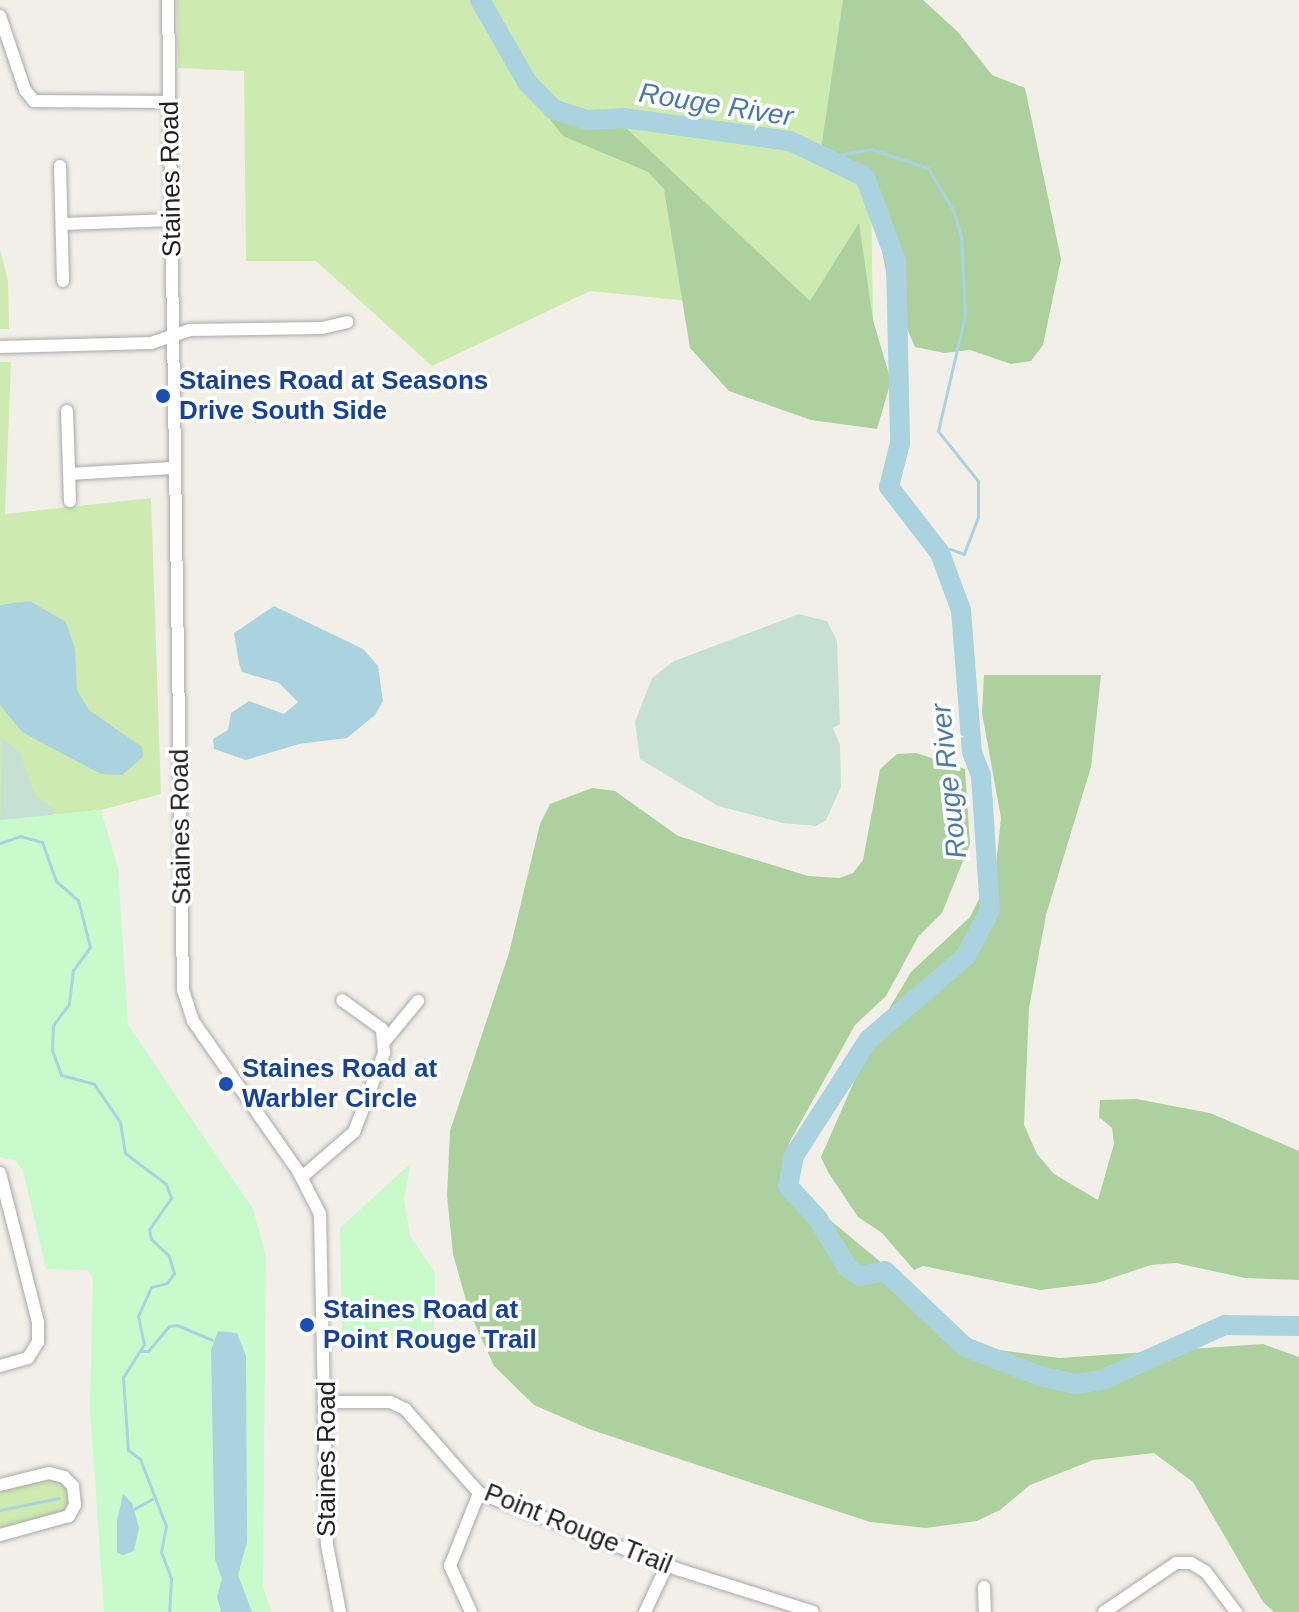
<!DOCTYPE html>
<html>
<head>
<meta charset="utf-8">
<style>
  body { margin:0 }
  #map { position:relative; width:1299px; height:1612px; overflow:hidden; background:#f2efe9; font-family:Arial,sans-serif }
  div>[style] { position:absolute }
  [style*='--x'] { left:calc(var(--x)*1px); top:calc(var(--y)*1px); width:calc(var(--w)*1px); rotate:calc(var(--a)*1deg) }
  .grass>* { inset:0; background:#cdebb0 }
  .forest>* { inset:0; background:#add19e }
  .wetland>* { inset:0; background:#c6e0d4 }
  .park>* { inset:0; background:#c8facc }
  .water>* { inset:0; background:#aad3df }
  .stream>* { height:3px; margin:-1.5px; padding:0 1.5px; transform-origin:1.5px; border-radius:1.5px; background:#aad3df }
  .river>* { height:20px; margin:-10px; padding:0 10px; transform-origin:10px; border-radius:10px; background:#aad3df }
  .roads { filter:drop-shadow(0 0 2px #a9a9a9) drop-shadow(0 0 2px #a9a9a9) }
  .minor>* { height:12px; margin:-6px; padding:0 6px; transform-origin:6px; border-radius:6px; background:#fff }
  .dots>* { width:22px; height:22px; translate:-50% -50%; box-sizing:border-box; border:4px solid #fff; border-radius:50% }
  span { translate:-50% -50%; white-space:nowrap; text-align:center; line-height:1.15; -webkit-text-stroke:7px #fff; paint-order:stroke }
  .street-label { font-size:26px; color:#222 }
  .transit-label { font-size:26px; color:#164399; font-weight:700 }
  .left { translate:0 -50%; text-align:left }
  .water-label { font-size:28px; color:#4a7aab; font-style:italic }
</style>
</head>
<body>
<div id="map">
  <div class="grass">
    <i style="clip-path:polygon(177px 0,857px 0,870px 127px,873px 320px,590px 291px,432px 366px,316px 261px,246px 261px,244px 71px,178px 68px)"></i>
    <i style="clip-path:polygon(0 249px,8px 281px,9px 329px,0 329px)"></i>
    <i style="clip-path:polygon(0 362px,11px 362px,5px 514px,151px 498px,161px 794px,101px 810px,0 820px)"></i>
    <i style="clip-path:polygon(42px 1478px,67px 1482px,69px 1506px,65px 1512px,0 1529px,0 1489px)"></i>
  </div>
  <div class="forest">
    <i style="clip-path:polygon(843px 0,923px 0,958px 32px,992px 75px,1025px 88px,1061px 259px,1043px 345px,1031px 361px,1011px 364px,970px 350px,944px 353px,915px 347px,889px 288px,870px 186px,855px 164px,821px 149px)"></i>
    <i style="clip-path:polygon(545px 113px,586px 125px,626px 128px,810px 301px,859px 223px,873px 320px,891px 381px,877px 429px,811px 420px,729px 391px,690px 348px,664px 189px,648px 172px,563px 136px)"></i>
    <i style="clip-path:polygon(984px 675px,1101px 675px,1091px 767px,1046px 915px,1029px 1008px,1024px 1125px,1037px 1154px,1054px 1174px,1098px 1200px,1114px 1144px,1112px 1128px,1099px 1117px,1100px 1100px,1136px 1099px,1210px 1113px,1299px 1151px,1299px 1280px,1245px 1278px,1176px 1263px,1151px 1265px,1097px 1283px,1040px 1290px,923px 1266px,914px 1270px,882px 1233px,858px 1217px,828px 1172px,821px 1157px,877px 1029px,911px 972px,970px 917px,996px 865px,1001px 818px,982px 713px)"></i>
    <i style="clip-path:polygon(916px 753px,965px 769px,970px 844px,942px 913px,918px 937px,886px 996px,855px 1025px,789px 1143px,790px 1176px,807px 1201px,894px 1273px,950px 1329px,991px 1349px,1059px 1358px,1263px 1344px,1299px 1357px,1299px 1612px,1274px 1612px,1263px 1602px,1193px 1482px,1154px 1453px,1093px 1460px,1030px 1485px,1000px 1510px,977px 1521px,926px 1528px,870px 1522px,589px 1429px,534px 1405px,494px 1366px,469px 1311px,453px 1254px,447px 1196px,450px 1131px,509px 953px,540px 824px,550px 804px,592px 788px,615px 791px,678px 836px,808px 876px,839px 878px,853px 873px,863px 860px,880px 769px,897px 754px)"></i>
  </div>
  <div class="wetland">
    <i style="clip-path:polygon(799px 614px,827px 621px,837px 641px,840px 724px,833px 728px,840px 745px,841px 787px,826px 820px,816px 826px,783px 823px,718px 806px,640px 759px,635px 722px,652px 678px,674px 661px)"></i>
    <i style="clip-path:polygon(2px 738px,20px 753px,36px 797px,55px 809px,51px 818px,0 843px)"></i>
  </div>
  <div class="park">
    <i style="clip-path:polygon(101px 810px,118px 868px,128px 1025px,253px 1209px,266px 1257px,263px 1588px,272px 1612px,104px 1612px,90px 1408px,93px 1277px,87px 1270px,46px 1269px,23px 1171px,15px 1160px,0 1157px,0 820px)"></i>
    <i style="clip-path:polygon(411px 1163px,404px 1198px,410px 1236px,435px 1273px,434px 1344px,428px 1337px,342px 1338px,340px 1228px)"></i>
  </div>
  <div class="water">
    <i style="clip-path:polygon(30px 601px,66px 622px,75px 649px,77px 690px,89px 710px,142px 747px,143px 757px,122px 775px,101px 774px,46px 745px,22px 732px,0 705px,0 605px)"></i>
    <i style="clip-path:polygon(274px 606px,363px 649px,378px 666px,383px 701px,375px 715px,347px 738px,299px 744px,246px 760px,214px 749px,213px 739px,228px 730px,231px 713px,249px 701px,284px 714px,298px 702px,279px 683px,242px 672px,239px 663px,234px 633px)"></i>
    <i style="clip-path:polygon(218px 1331px,237px 1333px,246px 1356px,247px 1542px,238px 1575px,252px 1612px,221px 1612px,217px 1597px,222px 1579px,215px 1559px,211px 1350px)"></i>
    <i style="clip-path:polygon(123px 1494px,132px 1503px,139px 1528px,134px 1551px,123px 1555px,117px 1553px,117px 1521px)"></i>
  </div>
  <div class="stream">
    <i style="--x:838;--y:155;--w:34;--a:-10"></i>
    <i style="--x:871;--y:149;--w:60;--a:18.4"></i>
    <i style="--x:928;--y:168;--w:49;--a:59.2"></i>
    <i style="--x:953;--y:210;--w:28;--a:73"></i>
    <i style="--x:961;--y:237;--w:78;--a:87.1"></i>
    <i style="--x:965;--y:315;--w:119;--a:103.1"></i>
    <i style="--x:938;--y:431;--w:64;--a:51.3"></i>
    <i style="--x:978;--y:481;--w:36;--a:90"></i>
    <i style="--x:978;--y:517;--w:40;--a:111"></i>
    <i style="--x:964;--y:554;--w:15;--a:-160"></i>
    <i style="--x:0;--y:843;--w:21;--a:-19"></i>
    <i style="--x:20;--y:836;--w:23;--a:15"></i>
    <i style="--x:42;--y:842;--w:41;--a:70.3"></i>
    <i style="--x:56;--y:881;--w:29;--a:41"></i>
    <i style="--x:78;--y:900;--w:49;--a:75.7"></i>
    <i style="--x:90;--y:947;--w:29;--a:126"></i>
    <i style="--x:73;--y:970;--w:34;--a:97"></i>
    <i style="--x:69;--y:1004;--w:26;--a:127"></i>
    <i style="--x:53;--y:1025;--w:25;--a:92"></i>
    <i style="--x:52;--y:1050;--w:27;--a:70"></i>
    <i style="--x:61;--y:1075;--w:34;--a:15"></i>
    <i style="--x:94;--y:1084;--w:46;--a:55.6"></i>
    <i style="--x:120;--y:1122;--w:31;--a:81"></i>
    <i style="--x:125;--y:1153;--w:51;--a:37.1"></i>
    <i style="--x:166;--y:1184;--w:15;--a:70"></i>
    <i style="--x:171;--y:1198;--w:38;--a:125"></i>
    <i style="--x:149;--y:1229;--w:10;--a:79"></i>
    <i style="--x:151;--y:1239;--w:25;--a:43"></i>
    <i style="--x:169;--y:1256;--w:18;--a:74"></i>
    <i style="--x:174;--y:1273;--w:12;--a:125"></i>
    <i style="--x:167;--y:1283;--w:16;--a:166"></i>
    <i style="--x:151;--y:1287;--w:32;--a:114"></i>
    <i style="--x:138;--y:1316;--w:29;--a:78"></i>
    <i style="--x:144;--y:1344;--w:39;--a:122"></i>
    <i style="--x:123;--y:1377;--w:73;--a:86.1"></i>
    <i style="--x:128;--y:1450;--w:15;--a:37"></i>
    <i style="--x:140;--y:1459;--w:72;--a:68.8"></i>
    <i style="--x:166;--y:1526;--w:26;--a:101"></i>
    <i style="--x:161;--y:1552;--w:28;--a:69"></i>
    <i style="--x:171;--y:1578;--w:34;--a:93"></i>
    <i style="--x:140;--y:1351;--w:8;--a:0"></i>
    <i style="--x:148;--y:1351;--w:33;--a:-50"></i>
    <i style="--x:169;--y:1326;--w:8;--a:-7"></i>
    <i style="--x:177;--y:1325;--w:38;--a:23"></i>
    <i style="--x:134;--y:1509;--w:21;--a:-29"></i>
    <i style="--x:0;--y:1510;--w:60;--a:-11.5"></i>
  </div>
  <div class="river">
    <i style="--x:480;--y:0;--w:95;--a:60.2"></i>
    <i style="--x:527;--y:82;--w:37;--a:46"></i>
    <i style="--x:553;--y:109;--w:35;--a:18"></i>
    <i style="--x:586;--y:120;--w:38;--a:-3"></i>
    <i style="--x:624;--y:118;--w:168;--a:7.9"></i>
    <i style="--x:790;--y:141;--w:83;--a:25.6"></i>
    <i style="--x:865;--y:177;--w:90;--a:69.7"></i>
    <i style="--x:896;--y:261;--w:182;--a:88.7"></i>
    <i style="--x:900;--y:443;--w:45;--a:104"></i>
    <i style="--x:889;--y:487;--w:83;--a:52.3"></i>
    <i style="--x:940;--y:553;--w:61;--a:69.8"></i>
    <i style="--x:961;--y:610;--w:142;--a:85.6"></i>
    <i style="--x:972;--y:752;--w:26;--a:69"></i>
    <i style="--x:981;--y:776;--w:134;--a:86.2"></i>
    <i style="--x:990;--y:910;--w:52;--a:117.6"></i>
    <i style="--x:966;--y:956;--w:128;--a:139.4"></i>
    <i style="--x:869;--y:1039;--w:139;--a:122.7"></i>
    <i style="--x:794;--y:1156;--w:31;--a:101"></i>
    <i style="--x:788;--y:1186;--w:45;--a:47.7"></i>
    <i style="--x:818;--y:1219;--w:56;--a:58.9"></i>
    <i style="--x:847;--y:1267;--w:16;--a:35"></i>
    <i style="--x:860;--y:1276;--w:25;--a:-11"></i>
    <i style="--x:885;--y:1271;--w:110;--a:43.5"></i>
    <i style="--x:965;--y:1347;--w:80;--a:21.1"></i>
    <i style="--x:1040;--y:1376;--w:37;--a:13"></i>
    <i style="--x:1076;--y:1384;--w:26;--a:-9"></i>
    <i style="--x:1102;--y:1380;--w:135;--a:-24.1"></i>
    <i style="--x:1225;--y:1325;--w:74;--a:0.8"></i>
  </div>
  <div class="roads">
    <div class="minor">
      <i style="--x:168;--y:0;--w:990;--a:89.13"></i>
      <i style="--x:183;--y:990;--w:33;--a:72"></i>
      <i style="--x:193;--y:1021;--w:183;--a:55"></i>
      <i style="--x:298;--y:1171;--w:48;--a:62.9"></i>
      <i style="--x:320;--y:1214;--w:331;--a:88.8"></i>
      <i style="--x:327;--y:1545;--w:68;--a:79"></i>
      <i style="--x:0;--y:16;--w:78;--a:71.3"></i>
      <i style="--x:25;--y:90;--w:14;--a:51"></i>
      <i style="--x:34;--y:101;--w:136;--a:0.4"></i>
      <i style="--x:60;--y:166;--w:115;--a:88.5"></i>
      <i style="--x:63;--y:224;--w:109;--a:-2.1"></i>
      <i style="--x:0;--y:347;--w:151;--a:-1.5"></i>
      <i style="--x:151;--y:343;--w:41;--a:-18.4"></i>
      <i style="--x:190;--y:330;--w:132;--a:-0.9"></i>
      <i style="--x:322;--y:328;--w:26;--a:-13"></i>
      <i style="--x:67;--y:411;--w:90;--a:88.1"></i>
      <i style="--x:70;--y:474;--w:105;--a:-3.3"></i>
      <i style="--x:385;--y:1041;--w:52;--a:-50.5"></i>
      <i style="--x:0;--y:1173;--w:154;--a:75.7"></i>
      <i style="--x:38;--y:1322;--w:20;--a:90"></i>
      <i style="--x:38;--y:1342;--w:19;--a:122"></i>
      <i style="--x:28;--y:1358;--w:29;--a:164"></i>
      <i style="--x:302;--y:1177;--w:69;--a:-40.9"></i>
      <i style="--x:354;--y:1132;--w:85;--a:-69.2"></i>
      <i style="--x:384;--y:1053;--w:24;--a:-95"></i>
      <i style="--x:382;--y:1029;--w:49;--a:-144.1"></i>
      <i style="--x:326;--y:1402;--w:64;--a:0"></i>
      <i style="--x:390;--y:1402;--w:17;--a:25"></i>
      <i style="--x:405;--y:1409;--w:112;--a:48.6"></i>
      <i style="--x:479;--y:1493;--w:215;--a:21"></i>
      <i style="--x:680;--y:1570;--w:139;--a:17.5"></i>
      <i style="--x:0;--y:1485;--w:50;--a:-13.8"></i>
      <i style="--x:49;--y:1473;--w:16;--a:15"></i>
      <i style="--x:64;--y:1477;--w:13;--a:45"></i>
      <i style="--x:73;--y:1486;--w:19;--a:84"></i>
      <i style="--x:75;--y:1505;--w:13;--a:119"></i>
      <i style="--x:69;--y:1516;--w:72;--a:164.6"></i>
      <i style="--x:984;--y:1587;--w:25;--a:88"></i>
      <i style="--x:471;--y:1612;--w:51;--a:-114.5"></i>
      <i style="--x:450;--y:1566;--w:79;--a:-68.3"></i>
      <i style="--x:645;--y:1612;--w:52;--a:-64.9"></i>
      <i style="--x:1104;--y:1612;--w:87;--a:-34.2"></i>
      <i style="--x:1176;--y:1563;--w:15;--a:0"></i>
      <i style="--x:1191;--y:1563;--w:17;--a:31"></i>
      <i style="--x:1206;--y:1572;--w:50;--a:53.1"></i>
    </div>
  </div>
  <div class="dots">
    <i style="left:163px;top:396px;background:#1a4fb4"></i>
    <i style="left:226px;top:1084px;background:#1a4fb4"></i>
    <i style="left:307px;top:1325px;background:#1a4fb4"></i>
  </div>
  <div class="street-label">
    <span style="left:171px;top:179px;rotate:-91deg">Staines Road</span>
    <span style="left:181px;top:827px;rotate:-91deg">Staines Road</span>
    <span style="left:327px;top:1459px;rotate:-90deg">Staines Road</span>
    <span style="left:578px;top:1529px;rotate:22deg">Point Rouge Trail</span>
  </div>
  <div class="transit-label">
    <span class="left" style="left:179px;top:396px">Staines Road at Seasons<br>Drive South Side</span>
    <span class="left" style="left:242px;top:1084px">Staines Road at<br>Warbler Circle</span>
    <span class="left" style="left:323px;top:1325px">Staines Road at<br>Point Rouge Trail</span>
  </div>
  <div class="water-label">
    <span style="left:716px;top:105px;rotate:9deg">Rouge River</span>
    <span style="left:949px;top:781px;rotate:-96deg">Rouge River</span>
  </div>
</div>
</body>
</html>
